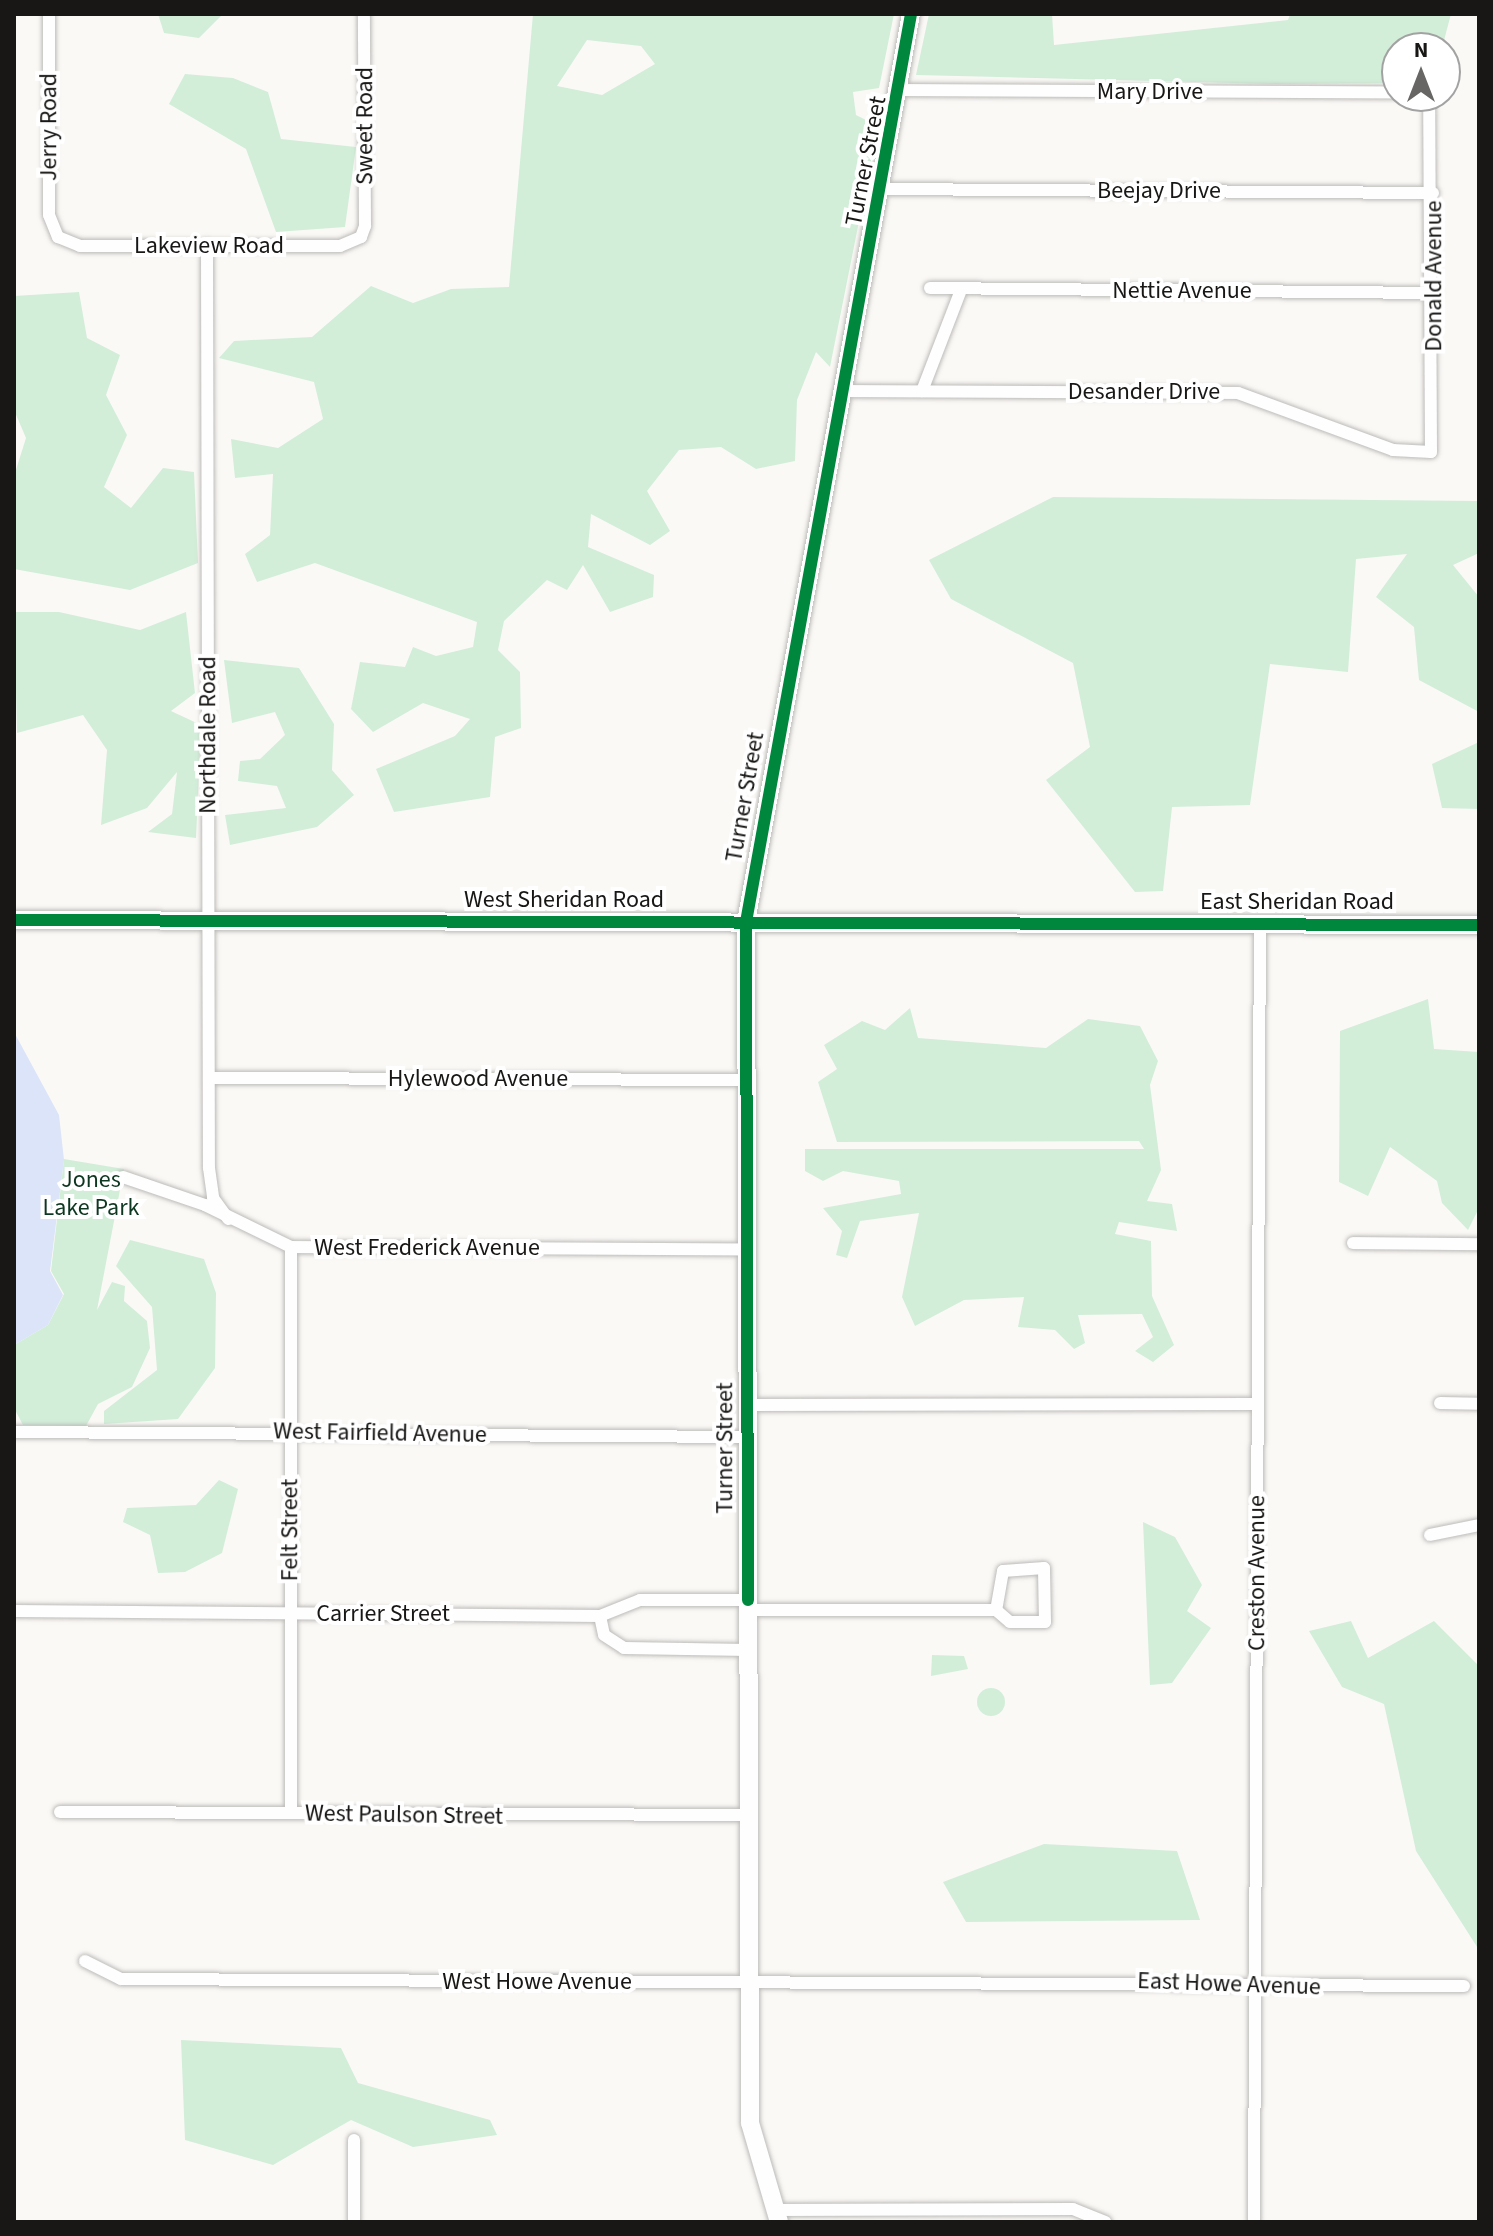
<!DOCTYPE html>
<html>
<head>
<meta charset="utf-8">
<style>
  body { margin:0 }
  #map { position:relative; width:1493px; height:2236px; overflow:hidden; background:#fbf9f6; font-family:"Source Sans 3",sans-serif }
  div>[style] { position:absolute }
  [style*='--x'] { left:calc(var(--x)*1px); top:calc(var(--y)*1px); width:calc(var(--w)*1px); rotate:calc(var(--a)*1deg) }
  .green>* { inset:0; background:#d2eed9 }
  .round { border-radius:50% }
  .water>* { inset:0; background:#dbe4f8 }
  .roads { filter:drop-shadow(0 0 2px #bcbbb9) drop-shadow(0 0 2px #bcbbb9) }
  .street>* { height:12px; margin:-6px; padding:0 6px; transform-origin:6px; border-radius:6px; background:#fefefe }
  .secondary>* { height:18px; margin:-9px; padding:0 9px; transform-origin:9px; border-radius:9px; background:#fefefe }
  .cycleway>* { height:12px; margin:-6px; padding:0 6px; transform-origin:6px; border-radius:6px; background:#00873e }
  span { translate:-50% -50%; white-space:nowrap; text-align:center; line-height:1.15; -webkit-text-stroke:8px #fff; paint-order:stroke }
  .street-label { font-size:24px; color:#181716 }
  .park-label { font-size:24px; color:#0d3720 }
  .frame { position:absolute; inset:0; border:16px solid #181716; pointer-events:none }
  .north { position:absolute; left:1381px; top:32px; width:80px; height:80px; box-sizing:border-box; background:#fff; border:2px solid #a3a2a2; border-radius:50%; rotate:0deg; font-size:22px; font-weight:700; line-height:32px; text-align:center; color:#181716 }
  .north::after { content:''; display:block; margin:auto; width:28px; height:36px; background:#676664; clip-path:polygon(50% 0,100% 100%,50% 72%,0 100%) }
</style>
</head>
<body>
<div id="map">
  <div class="green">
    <i style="clip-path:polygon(158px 14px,223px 14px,199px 38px,164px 33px)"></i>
    <i style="clip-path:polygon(evenodd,533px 14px,894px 14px,879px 88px,853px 92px,856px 115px,878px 126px,830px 367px,816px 352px,797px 400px,795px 461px,756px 469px,721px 447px,679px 450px,647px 491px,670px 531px,650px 545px,591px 514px,588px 547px,654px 575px,653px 597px,610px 612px,583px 565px,567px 590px,547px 580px,504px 621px,498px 650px,520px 672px,521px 728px,495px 737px,490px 797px,394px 812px,376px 769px,455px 736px,470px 719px,423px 703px,373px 732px,351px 709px,360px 662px,405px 667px,413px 647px,436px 656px,473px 647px,477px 622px,315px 563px,257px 582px,245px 554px,270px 535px,273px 474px,235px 478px,231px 439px,278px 448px,323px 419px,314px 382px,219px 358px,234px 341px,312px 337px,371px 286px,413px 303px,451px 289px,509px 287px,533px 14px,587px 40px,641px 46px,655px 64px,602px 95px,557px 86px,587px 40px)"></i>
    <i style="clip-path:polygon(929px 14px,1052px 14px,1054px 45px,1288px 20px,1290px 14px,1451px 14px,1442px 48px,1397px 48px,1397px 83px,1275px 84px,916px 75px)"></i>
    <i style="clip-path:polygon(185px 74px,233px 78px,268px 92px,281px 139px,356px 147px,345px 227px,276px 232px,246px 149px,169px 104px)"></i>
    <i style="clip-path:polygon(79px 292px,87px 338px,120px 355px,106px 395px,127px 435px,104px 487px,131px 508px,163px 468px,194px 472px,198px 563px,130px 590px,14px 569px,14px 476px,26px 438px,14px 410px,14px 296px)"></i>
    <i style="clip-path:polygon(1053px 497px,1479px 501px,1479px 553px,1453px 565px,1479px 597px,1479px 712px,1419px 680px,1414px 627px,1376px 597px,1407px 554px,1356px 559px,1348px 672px,1270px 664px,1250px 805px,1172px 807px,1163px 891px,1135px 892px,1046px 780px,1090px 747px,1073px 663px,951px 599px,929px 560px)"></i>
    <i style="clip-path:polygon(14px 612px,59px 612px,140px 630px,186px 612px,195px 693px,171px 711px,201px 725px,196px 838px,148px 832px,172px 814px,177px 772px,147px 808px,101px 825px,107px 750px,83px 715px,17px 733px)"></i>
    <i style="clip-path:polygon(224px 660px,299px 668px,334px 724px,332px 770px,354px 795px,317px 827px,230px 845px,225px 815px,286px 808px,277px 786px,238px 781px,240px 761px,260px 759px,285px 735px,275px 712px,232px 723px)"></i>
    <i style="clip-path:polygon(1479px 742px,1479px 809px,1442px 808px,1432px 764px)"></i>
    <i style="clip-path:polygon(1428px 999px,1434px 1049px,1479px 1052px,1479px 1208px,1468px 1230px,1442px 1203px,1437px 1181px,1390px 1147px,1368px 1196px,1339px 1182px,1340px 1031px)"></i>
    <i style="clip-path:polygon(910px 1008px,918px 1038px,1046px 1048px,1088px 1019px,1140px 1026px,1158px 1061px,1150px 1085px,1161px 1170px,1147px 1201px,1172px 1204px,1177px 1231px,1119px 1222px,1115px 1234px,1151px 1241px,1152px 1296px,1174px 1345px,1153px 1362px,1135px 1351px,1153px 1337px,1142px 1314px,1078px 1315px,1085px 1343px,1074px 1349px,1055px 1330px,1018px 1327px,1024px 1297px,964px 1300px,915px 1326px,902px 1297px,919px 1213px,860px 1221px,847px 1258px,836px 1255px,842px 1231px,823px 1208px,901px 1194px,899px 1181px,843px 1171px,823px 1181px,805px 1171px,805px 1149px,1144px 1149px,1139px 1141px,837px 1142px,818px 1082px,837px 1069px,824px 1045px,862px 1021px,885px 1030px)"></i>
    <i style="clip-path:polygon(64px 1159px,124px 1169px,97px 1310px,112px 1282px,125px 1286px,124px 1301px,147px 1321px,150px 1348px,132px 1387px,98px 1404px,86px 1426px,23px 1425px,14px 1408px,14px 1345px,48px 1325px,64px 1294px,51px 1271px)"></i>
    <i style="clip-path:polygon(130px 1240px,204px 1259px,216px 1293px,215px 1368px,178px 1419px,104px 1424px,104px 1411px,157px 1370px,152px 1307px,116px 1266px)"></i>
    <i style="clip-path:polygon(219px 1480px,238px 1489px,222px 1553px,185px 1572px,158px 1573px,150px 1535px,123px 1522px,127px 1508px,196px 1505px)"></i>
    <i style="clip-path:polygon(1143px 1522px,1175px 1537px,1202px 1585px,1187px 1611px,1211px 1628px,1172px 1683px,1150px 1685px)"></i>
    <i style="clip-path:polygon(1351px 1621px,1368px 1658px,1434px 1621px,1479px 1666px,1479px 1950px,1416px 1851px,1384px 1704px,1342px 1687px,1309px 1631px)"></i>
    <i style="clip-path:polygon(932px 1655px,964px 1656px,968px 1669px,931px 1676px)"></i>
    <i class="round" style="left:977px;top:1688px;width:28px;height:28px"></i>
    <i style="clip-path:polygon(1044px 1844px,1177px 1851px,1200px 1920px,966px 1922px,943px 1882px)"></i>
    <i style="clip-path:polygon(181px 2040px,341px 2048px,358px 2083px,490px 2120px,497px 2135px,413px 2147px,351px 2120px,273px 2165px,185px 2140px)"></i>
  </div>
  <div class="water">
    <i style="clip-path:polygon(14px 1032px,59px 1115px,64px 1160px,50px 1271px,63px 1295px,48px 1325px,14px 1345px)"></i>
  </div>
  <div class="roads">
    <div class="street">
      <i style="--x:49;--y:14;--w:201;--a:90"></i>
      <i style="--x:49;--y:215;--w:24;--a:68"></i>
      <i style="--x:58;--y:237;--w:24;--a:22"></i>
      <i style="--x:80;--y:246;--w:260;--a:0"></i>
      <i style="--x:340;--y:246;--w:23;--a:-23"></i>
      <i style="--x:361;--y:237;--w:12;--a:-70"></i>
      <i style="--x:365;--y:226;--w:212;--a:-90.3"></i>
      <i style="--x:902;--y:90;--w:495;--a:0.3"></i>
      <i style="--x:884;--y:189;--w:549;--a:0.42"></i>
      <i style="--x:207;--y:245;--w:923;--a:89.88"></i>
      <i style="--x:209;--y:1168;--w:30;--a:82"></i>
      <i style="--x:213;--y:1198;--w:26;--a:54"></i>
      <i style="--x:930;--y:288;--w:504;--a:0.57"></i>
      <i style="--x:845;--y:391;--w:393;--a:0.3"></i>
      <i style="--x:1238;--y:393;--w:165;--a:20.2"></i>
      <i style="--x:1393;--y:450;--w:38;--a:3"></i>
      <i style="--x:1431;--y:452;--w:356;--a:-90.3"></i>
      <i style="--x:922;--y:391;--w:108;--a:-68.9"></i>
      <i style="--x:210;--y:1078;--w:536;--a:0.21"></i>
      <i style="--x:123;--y:1177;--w:87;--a:18.9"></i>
      <i style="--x:205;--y:1205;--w:96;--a:26"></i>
      <i style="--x:291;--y:1247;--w:455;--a:0.3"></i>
      <i style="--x:1353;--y:1243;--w:126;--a:0.5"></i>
      <i style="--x:291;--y:1247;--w:566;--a:90"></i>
      <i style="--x:1440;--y:1403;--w:39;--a:1"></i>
      <i style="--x:747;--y:1405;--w:511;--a:-0.11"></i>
      <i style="--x:14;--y:1432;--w:733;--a:0.39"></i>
      <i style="--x:1430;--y:1535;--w:50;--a:-11.5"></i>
      <i style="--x:748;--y:1610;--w:248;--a:0"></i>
      <i style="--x:996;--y:1610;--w:18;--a:41"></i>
      <i style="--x:1010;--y:1622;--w:35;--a:0"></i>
      <i style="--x:1045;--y:1622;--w:54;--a:-91.1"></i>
      <i style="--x:1044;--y:1568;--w:41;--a:175.8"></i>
      <i style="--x:1003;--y:1571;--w:40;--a:100"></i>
      <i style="--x:14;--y:1611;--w:586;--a:0.49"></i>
      <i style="--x:600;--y:1616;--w:43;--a:-21.8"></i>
      <i style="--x:640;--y:1600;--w:108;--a:0"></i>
      <i style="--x:600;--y:1616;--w:19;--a:78"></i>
      <i style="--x:604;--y:1635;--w:24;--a:33"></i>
      <i style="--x:624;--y:1648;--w:124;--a:0.9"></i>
      <i style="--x:60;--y:1812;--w:688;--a:0.25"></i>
      <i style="--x:85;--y:1961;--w:40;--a:26.6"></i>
      <i style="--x:121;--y:1979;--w:1343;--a:0.3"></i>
      <i style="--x:774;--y:2210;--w:299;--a:-0.2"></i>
      <i style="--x:1073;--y:2209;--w:35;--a:22"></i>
      <i style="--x:354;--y:2222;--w:82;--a:-90"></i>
      <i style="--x:1254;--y:2222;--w:1298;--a:-89.74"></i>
    </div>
    <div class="secondary">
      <i style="--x:14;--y:920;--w:1465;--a:0.2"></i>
      <i style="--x:779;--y:2222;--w:103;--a:-106.3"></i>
      <i style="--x:750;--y:2123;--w:1201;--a:-90.19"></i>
      <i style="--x:746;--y:922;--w:923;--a:-79.7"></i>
    </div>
  </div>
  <div class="cycleway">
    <i style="--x:14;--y:920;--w:1465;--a:0.2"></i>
    <i style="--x:748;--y:1600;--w:678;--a:-90.17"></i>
    <i style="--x:746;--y:922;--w:923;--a:-79.7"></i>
  </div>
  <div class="street-label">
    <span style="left:1150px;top:92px">Mary Drive</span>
    <span style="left:365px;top:126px;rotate:-90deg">Sweet Road</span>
    <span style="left:49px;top:127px;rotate:-90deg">Jerry Road</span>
    <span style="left:866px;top:161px;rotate:-79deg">Turner Street</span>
    <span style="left:1159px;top:191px">Beejay Drive</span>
    <span style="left:209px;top:246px">Lakeview Road</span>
    <span style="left:1434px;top:276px;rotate:-90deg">Donald Avenue</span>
    <span style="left:1182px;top:291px">Nettie Avenue</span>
    <span style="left:1144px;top:392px">Desander Drive</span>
    <span style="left:208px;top:735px;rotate:-90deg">Northdale Road</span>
    <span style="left:745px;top:797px;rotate:-80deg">Turner Street</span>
    <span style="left:564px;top:900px">West Sheridan Road</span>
    <span style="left:1297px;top:902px">East Sheridan Road</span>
    <span style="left:478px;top:1079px">Hylewood Avenue</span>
    <span style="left:427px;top:1248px">West Frederick Avenue</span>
    <span style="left:380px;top:1433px;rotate:1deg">West Fairfield Avenue</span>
    <span style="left:725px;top:1448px;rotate:-90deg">Turner Street</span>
    <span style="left:290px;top:1530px;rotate:-90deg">Felt Street</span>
    <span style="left:1257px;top:1573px;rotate:-90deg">Creston Avenue</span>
    <span style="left:383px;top:1614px">Carrier Street</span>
    <span style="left:404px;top:1815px;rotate:1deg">West Paulson Street</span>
    <span style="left:537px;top:1982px">West Howe Avenue</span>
    <span style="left:1229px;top:1984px;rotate:2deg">East Howe Avenue</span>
  </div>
  <div class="park-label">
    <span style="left:91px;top:1194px">Jones<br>Lake Park</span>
  </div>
  <div class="frame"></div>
  <div class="north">N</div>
</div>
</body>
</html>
